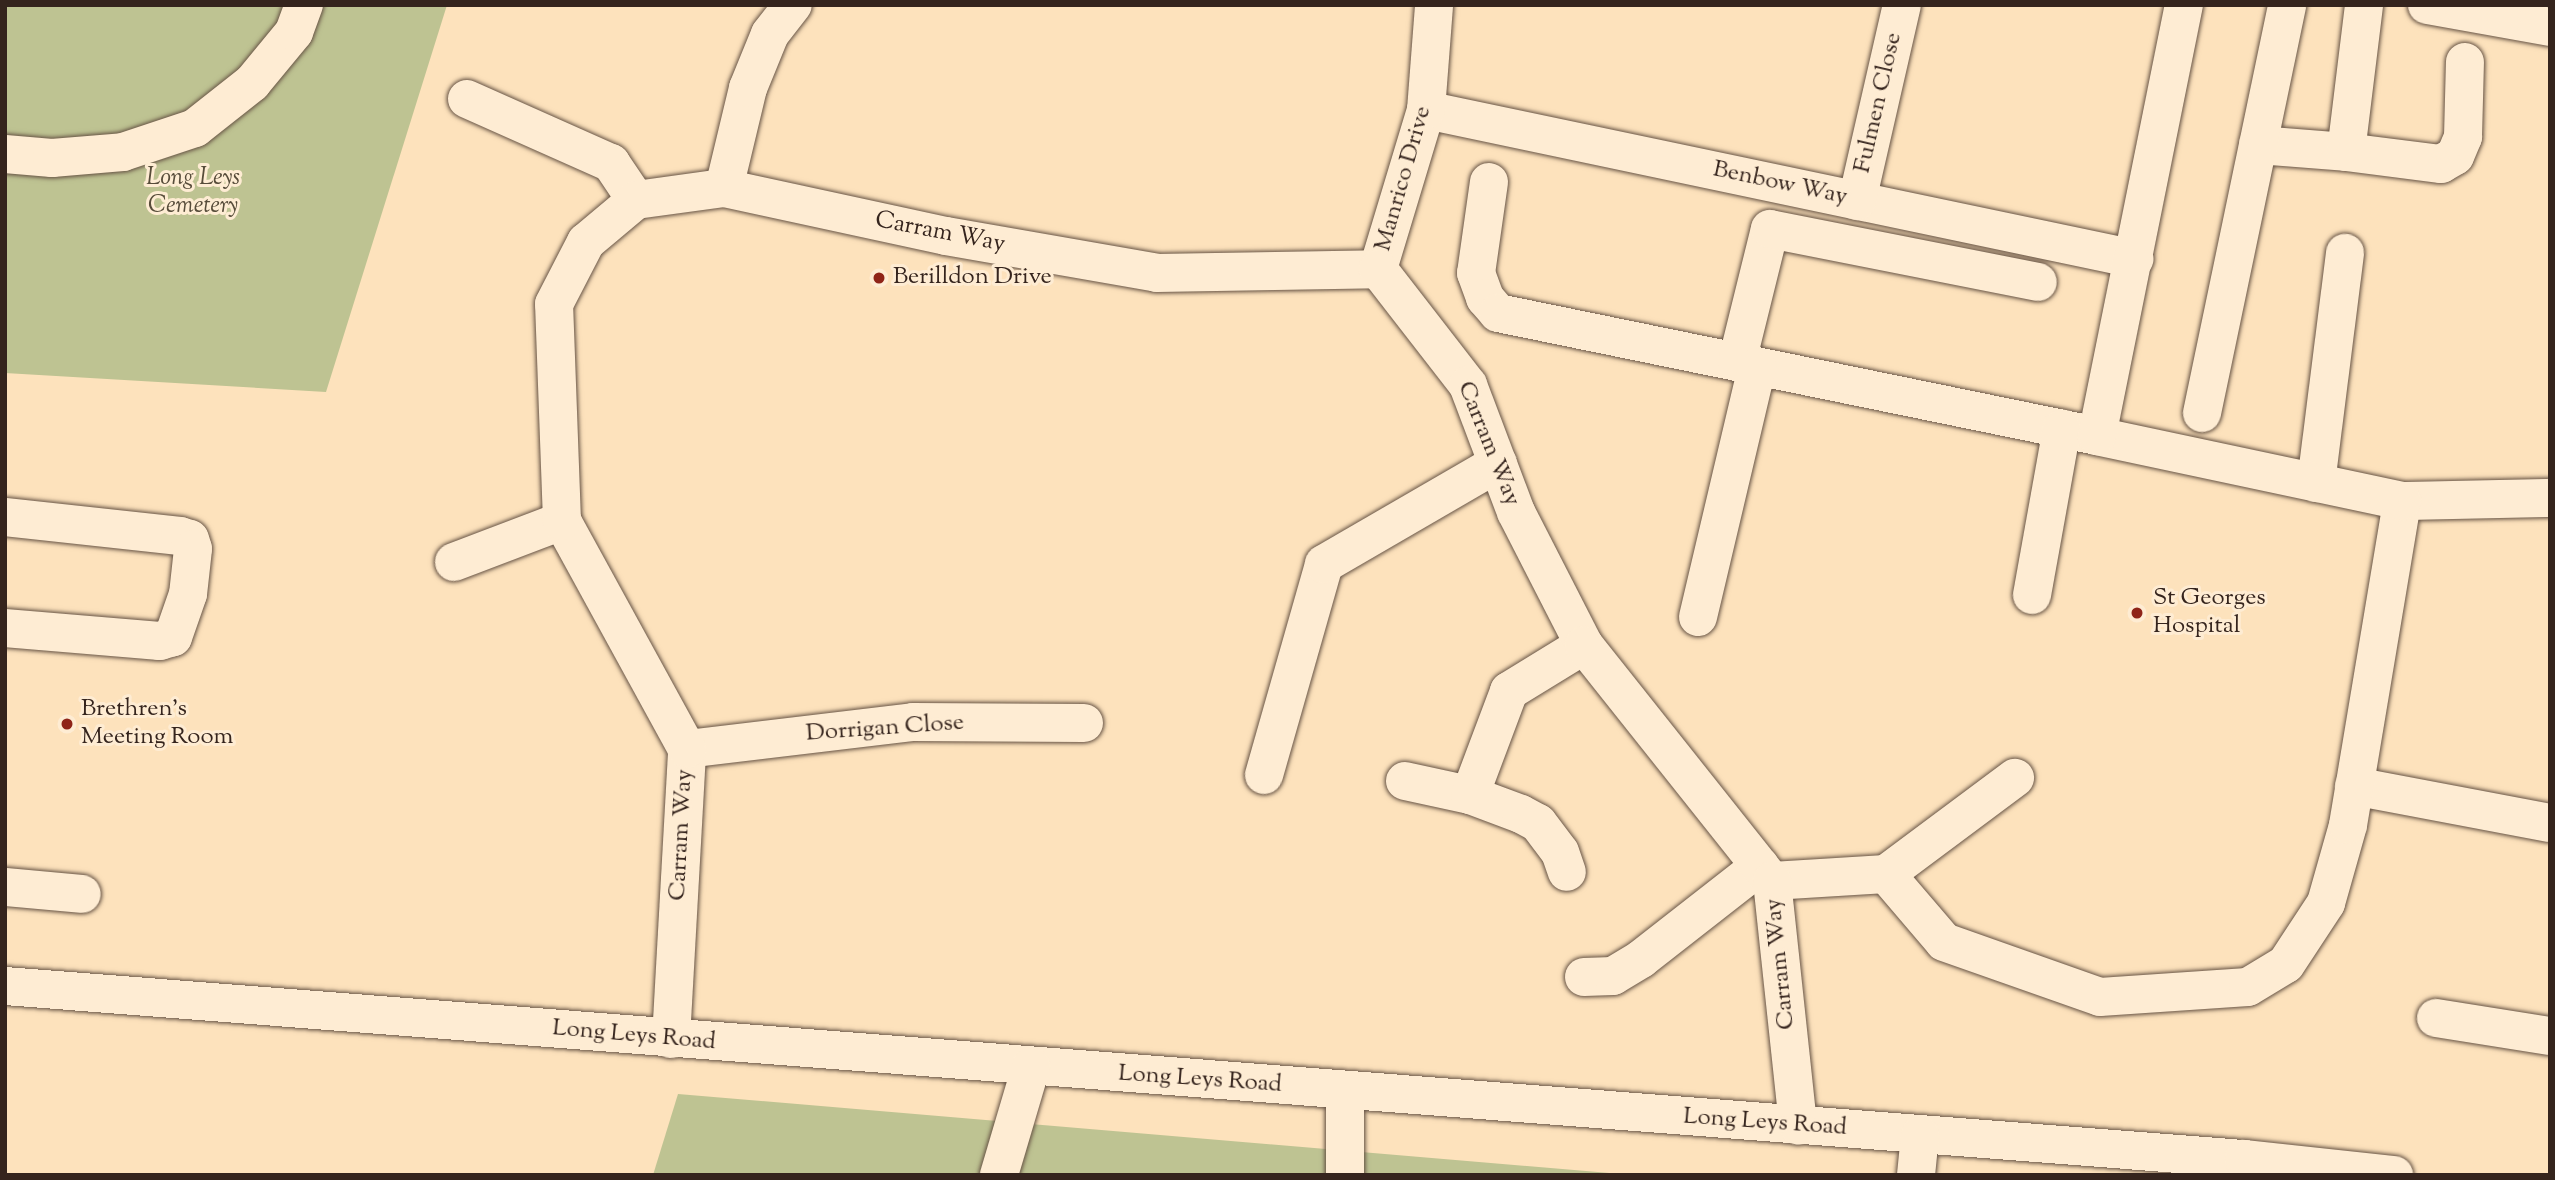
<!DOCTYPE html>
<html>
<head>
<meta charset="utf-8">
<style>
  body { margin:0 }
  #map { position:relative; width:2555px; height:1180px; overflow:hidden; background:#fde2bc; font-family:"Sorts Mill Goudy",serif }
  div>[style] { position:absolute }
  [style*='--x'] { left:calc(var(--x)*1px); top:calc(var(--y)*1px); width:calc(var(--w)*1px); rotate:calc(var(--a)*1deg) }
  .green>* { inset:0; background:#bec392 }
  .roads { filter:drop-shadow(0 0 2px #675445) drop-shadow(0 0 2px #675445) }
  .minor>* { height:38px; margin:-19px; padding:0 19px; transform-origin:19px; border-radius:19px; background:#feecd3 }
  .dots>* { width:19px; height:19px; translate:-50% -50%; box-sizing:border-box; border:4px solid #feecd3; border-radius:50% }
  span { translate:-50% -50%; white-space:nowrap; text-align:center; line-height:1.15; -webkit-text-stroke:6px #feecd3; paint-order:stroke }
  .street-label { font-size:24px; color:#35241d }
  .park-label { font-size:24px; color:#574c3a; font-style:italic }
  .poi-label { font-size:24px; color:#35241d }
  .left { translate:0 -50%; text-align:left }
  .frame { position:absolute; inset:0; border:7px solid #35241d; pointer-events:none }
</style>
</head>
<body>
<div id="map">
  <div class="green">
    <i style="clip-path:polygon(5px 5px,447px 5px,326px 392px,5px 373px)"></i>
    <i style="clip-path:polygon(678px 1094px,1633px 1175px,653px 1175px)"></i>
  </div>
  <div class="roads">
    <div class="minor">
      <i style="--x:2427;--y:5;--w:125;--a:10.1"></i>
      <i style="--x:467;--y:99;--w:158;--a:24"></i>
      <i style="--x:611;--y:163;--w:45;--a:56"></i>
      <i style="--x:1426;--y:110;--w:724;--a:11.87"></i>
      <i style="--x:2258;--y:145;--w:88;--a:4.5"></i>
      <i style="--x:2346;--y:152;--w:148;--a:-83"></i>
      <i style="--x:2346;--y:152;--w:96;--a:7.2"></i>
      <i style="--x:2441;--y:164;--w:16;--a:-30"></i>
      <i style="--x:2455;--y:156;--w:21;--a:-67"></i>
      <i style="--x:2463;--y:137;--w:75;--a:-88.5"></i>
      <i style="--x:5;--y:154;--w:47;--a:4.9"></i>
      <i style="--x:52;--y:158;--w:71;--a:-4.8"></i>
      <i style="--x:123;--y:152;--w:76;--a:-18.4"></i>
      <i style="--x:195;--y:128;--w:73;--a:-38.3"></i>
      <i style="--x:252;--y:83;--w:66;--a:-50.5"></i>
      <i style="--x:294;--y:32;--w:29;--a:-70"></i>
      <i style="--x:1489;--y:182;--w:92;--a:98.1"></i>
      <i style="--x:1476;--y:273;--w:27;--a:70"></i>
      <i style="--x:1485;--y:298;--w:20;--a:49"></i>
      <i style="--x:1498;--y:313;--w:611;--a:11.6"></i>
      <i style="--x:724;--y:188;--w:103;--a:-76.5"></i>
      <i style="--x:748;--y:88;--w:58;--a:-67.8"></i>
      <i style="--x:770;--y:34;--w:37;--a:-52"></i>
      <i style="--x:1857;--y:201;--w:201;--a:-77.1"></i>
      <i style="--x:1378;--y:269;--w:166;--a:-73.2"></i>
      <i style="--x:1426;--y:110;--w:105;--a:-85.6"></i>
      <i style="--x:1737;--y:362;--w:137;--a:-76.1"></i>
      <i style="--x:1770;--y:229;--w:273;--a:11.2"></i>
      <i style="--x:2202;--y:413;--w:417;--a:-78.2"></i>
      <i style="--x:2316;--y:483;--w:232;--a:-82.8"></i>
      <i style="--x:2402;--y:501;--w:148;--a:-1.2"></i>
      <i style="--x:5;--y:517;--w:176;--a:6.2"></i>
      <i style="--x:180;--y:536;--w:10;--a:17"></i>
      <i style="--x:190;--y:539;--w:10;--a:73"></i>
      <i style="--x:193;--y:549;--w:45;--a:96.3"></i>
      <i style="--x:188;--y:594;--w:46;--a:109.2"></i>
      <i style="--x:173;--y:637;--w:14;--a:163"></i>
      <i style="--x:160;--y:641;--w:156;--a:-175.2"></i>
      <i style="--x:454;--y:562;--w:116;--a:-20.8"></i>
      <i style="--x:2032;--y:595;--w:169;--a:-79.8"></i>
      <i style="--x:1698;--y:617;--w:257;--a:-76.7"></i>
      <i style="--x:687;--y:749;--w:228;--a:-6.8"></i>
      <i style="--x:913;--y:722;--w:171;--a:0.3"></i>
      <i style="--x:1264;--y:775;--w:219;--a:-74.1"></i>
      <i style="--x:1324;--y:564;--w:201;--a:-30.1"></i>
      <i style="--x:1405;--y:781;--w:66;--a:12.2"></i>
      <i style="--x:1470;--y:795;--w:54;--a:20.4"></i>
      <i style="--x:1521;--y:814;--w:19;--a:28"></i>
      <i style="--x:1538;--y:823;--w:36;--a:53"></i>
      <i style="--x:1560;--y:852;--w:21;--a:71"></i>
      <i style="--x:2354;--y:786;--w:199;--a:10.7"></i>
      <i style="--x:1470;--y:795;--w:111;--a:-69.4"></i>
      <i style="--x:1509;--y:691;--w:88;--a:-31.5"></i>
      <i style="--x:1886;--y:874;--w:161;--a:-36.7"></i>
      <i style="--x:1772;--y:881;--w:114;--a:-3.5"></i>
      <i style="--x:1886;--y:874;--w:89;--a:49.5"></i>
      <i style="--x:1944;--y:942;--w:165;--a:19.4"></i>
      <i style="--x:2100;--y:997;--w:148;--a:-3.9"></i>
      <i style="--x:2248;--y:987;--w:44;--a:-31.2"></i>
      <i style="--x:2286;--y:964;--w:73;--a:-56.7"></i>
      <i style="--x:2326;--y:903;--w:81;--a:-74.2"></i>
      <i style="--x:2348;--y:825;--w:328;--a:-80.5"></i>
      <i style="--x:2402;--y:501;--w:312;--a:-168"></i>
      <i style="--x:2097;--y:436;--w:440;--a:-78.6"></i>
      <i style="--x:5;--y:887;--w:77;--a:5.2"></i>
      <i style="--x:1584;--y:977;--w:29;--a:-2"></i>
      <i style="--x:1613;--y:976;--w:33;--a:-31"></i>
      <i style="--x:1641;--y:959;--w:151;--a:-38"></i>
      <i style="--x:5;--y:986;--w:2246;--a:4.42"></i>
      <i style="--x:2244;--y:1159;--w:151;--a:6.1"></i>
      <i style="--x:2436;--y:1018;--w:115;--a:9"></i>
      <i style="--x:671;--y:1039;--w:290;--a:-86.8"></i>
      <i style="--x:687;--y:749;--w:260;--a:-118.7"></i>
      <i style="--x:562;--y:521;--w:217;--a:-92.1"></i>
      <i style="--x:554;--y:304;--w:70;--a:-62.7"></i>
      <i style="--x:586;--y:242;--w:65;--a:-40"></i>
      <i style="--x:636;--y:200;--w:89;--a:-7.8"></i>
      <i style="--x:724;--y:188;--w:227;--a:12.2"></i>
      <i style="--x:946;--y:236;--w:214;--a:9.9"></i>
      <i style="--x:1157;--y:273;--w:221;--a:-1"></i>
      <i style="--x:1378;--y:269;--w:147;--a:52.2"></i>
      <i style="--x:1468;--y:385;--w:136;--a:69.3"></i>
      <i style="--x:1516;--y:512;--w:149;--a:62.9"></i>
      <i style="--x:1584;--y:645;--w:302;--a:51.5"></i>
      <i style="--x:1772;--y:881;--w:246;--a:83.9"></i>
      <i style="--x:999;--y:1175;--w:113;--a:-73.5"></i>
      <i style="--x:1345;--y:1175;--w:84;--a:-90"></i>
      <i style="--x:1916;--y:1175;--w:40;--a:-84.3"></i>
    </div>
  </div>
  <div class="dots">
    <i style="left:879px;top:278px;background:#8f2418"></i>
    <i style="left:2137px;top:613px;background:#8f2418"></i>
    <i style="left:67px;top:724px;background:#8f2418"></i>
  </div>
  <div class="street-label">
    <span style="left:1879px;top:103px;rotate:-77deg">Fulmen Close</span>
    <span style="left:1404px;top:179px;rotate:-74deg">Manrico Drive</span>
    <span style="left:1780px;top:184px;rotate:12deg">Benbow Way</span>
    <span style="left:940px;top:233px;rotate:11deg">Carram Way</span>
    <span style="left:1488px;top:444px;rotate:68deg">Carram Way</span>
    <span style="left:885px;top:729px;rotate:-4deg">Dorrigan Close</span>
    <span style="left:682px;top:835px;rotate:-87deg">Carram Way</span>
    <span style="left:1781px;top:964px;rotate:-96deg">Carram Way</span>
    <span style="left:634px;top:1036px;rotate:5deg">Long Leys Road</span>
    <span style="left:1200px;top:1080px;rotate:4deg">Long Leys Road</span>
    <span style="left:1765px;top:1123px;rotate:4deg">Long Leys Road</span>
  </div>
  <div class="park-label">
    <span style="left:193px;top:193px">Long Leys<br>Cemetery</span>
  </div>
  <div class="poi-label">
    <span class="left" style="left:893px;top:278px">Berilldon Drive</span>
    <span class="left" style="left:2153px;top:613px">St Georges<br>Hospital</span>
    <span class="left" style="left:81px;top:724px">Brethren's<br>Meeting Room</span>
  </div>
  <div class="frame"></div>
</div>
</body>
</html>
